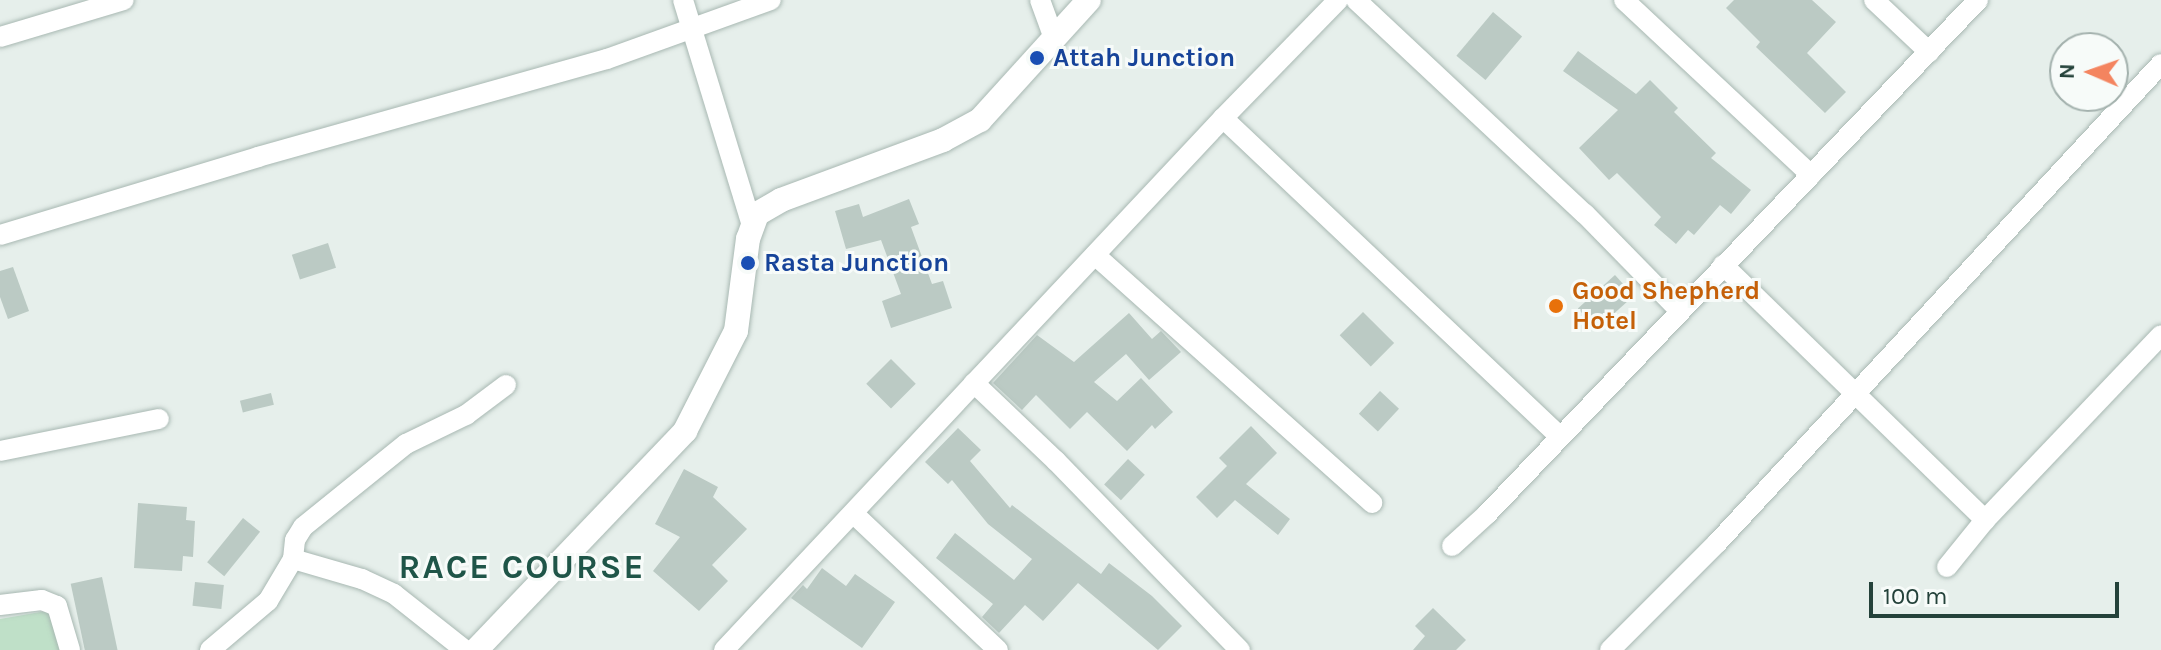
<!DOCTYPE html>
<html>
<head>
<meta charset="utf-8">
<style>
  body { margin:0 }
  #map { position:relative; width:2161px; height:650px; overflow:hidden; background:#e6efeb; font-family:Karla,sans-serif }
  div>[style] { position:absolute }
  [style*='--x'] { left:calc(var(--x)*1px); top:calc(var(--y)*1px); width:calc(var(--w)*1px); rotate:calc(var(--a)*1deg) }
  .green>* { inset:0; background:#bfe0c8 }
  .building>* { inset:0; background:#bbcac4; transform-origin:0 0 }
  .roads { filter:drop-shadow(0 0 2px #a8b8b2) drop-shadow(0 0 2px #a8b8b2) }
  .street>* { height:20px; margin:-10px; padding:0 10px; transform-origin:10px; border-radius:10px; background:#fff }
  .secondary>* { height:24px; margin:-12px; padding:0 12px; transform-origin:12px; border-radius:12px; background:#fff }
  .dots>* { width:22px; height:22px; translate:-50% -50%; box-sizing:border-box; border:4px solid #f7fbf9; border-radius:50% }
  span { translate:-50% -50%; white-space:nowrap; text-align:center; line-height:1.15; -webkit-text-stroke:6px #f7fbf9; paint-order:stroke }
  .transit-label { font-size:26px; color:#164399; font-weight:700 }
  .left { translate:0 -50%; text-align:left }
  .food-label { font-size:26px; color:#c56008; font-weight:700 }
  .district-label { font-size:34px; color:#1f5548; font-weight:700; letter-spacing:2px }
  .north { position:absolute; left:2049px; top:32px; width:80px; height:80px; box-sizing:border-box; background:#f7fbf9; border:2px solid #a3b1ad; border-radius:50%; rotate:272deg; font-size:22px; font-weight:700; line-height:32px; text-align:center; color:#24423a }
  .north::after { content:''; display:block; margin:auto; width:28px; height:36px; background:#f4845f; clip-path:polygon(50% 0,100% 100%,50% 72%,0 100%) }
  .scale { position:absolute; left:1869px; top:582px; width:250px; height:36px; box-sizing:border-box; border:4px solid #24423a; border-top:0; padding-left:10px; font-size:24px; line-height:28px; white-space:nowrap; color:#24423a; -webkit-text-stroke:6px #f7fbf9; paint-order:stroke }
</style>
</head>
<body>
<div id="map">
  <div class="green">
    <i style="clip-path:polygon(52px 610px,61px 650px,0 650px,0 619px)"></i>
  </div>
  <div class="building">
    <i style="clip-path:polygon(1734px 0,1812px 0,1836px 22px,1807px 53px,1846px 92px,1825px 113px,1756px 47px,1760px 42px,1726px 8px)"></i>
    <i style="left:1493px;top:12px;width:38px;height:57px;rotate:40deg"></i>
    <i style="clip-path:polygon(1578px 51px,1636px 94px,1650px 80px,1678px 108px,1674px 112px,1716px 153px,1711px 158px,1751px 190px,1731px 214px,1720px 205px,1694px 235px,1688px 230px,1676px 244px,1654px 225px,1661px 217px,1617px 173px,1609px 180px,1579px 148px,1618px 110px,1563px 71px)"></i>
    <i style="clip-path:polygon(909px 199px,919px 224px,911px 227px,932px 284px,943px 281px,952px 308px,891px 328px,882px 301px,901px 294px,881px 240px,846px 249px,835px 211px,859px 204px,863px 217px)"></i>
    <i style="left:328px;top:243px;width:26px;height:38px;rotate:72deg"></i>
    <i style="clip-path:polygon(13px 267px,29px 311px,8px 319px,0 297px,0 271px)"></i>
    <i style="left:1615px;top:275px;width:28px;height:50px;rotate:48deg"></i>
    <i style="left:1363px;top:312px;width:44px;height:33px;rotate:45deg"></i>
    <i style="clip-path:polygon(1129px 313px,1152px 339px,1161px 331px,1181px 352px,1149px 380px,1126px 354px,1094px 382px,1117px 401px,1141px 378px,1173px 412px,1155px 429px,1152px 425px,1127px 451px,1087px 412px,1070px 429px,1036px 395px,1022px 410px,993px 383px,1037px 335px,1074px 362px)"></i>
    <i style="left:891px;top:359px;width:35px;height:35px;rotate:45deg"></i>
    <i style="left:1380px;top:391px;width:26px;height:31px;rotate:43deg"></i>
    <i style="left:271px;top:393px;width:12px;height:32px;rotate:76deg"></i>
    <i style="clip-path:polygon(1251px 426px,1277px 453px,1246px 484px,1290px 519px,1278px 535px,1235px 500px,1217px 518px,1196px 497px,1227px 466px,1219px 458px)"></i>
    <i style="clip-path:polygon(958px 428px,981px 450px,970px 461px,1010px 508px,1012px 505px,1101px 574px,1109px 563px,1152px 596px,1182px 626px,1158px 650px,1078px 583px,1043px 621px,1025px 605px,999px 633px,982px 617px,993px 604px,936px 558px,955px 533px,1014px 580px,1032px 559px,988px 524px,952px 480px,948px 484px,925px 462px)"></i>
    <i style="left:1128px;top:459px;width:23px;height:35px;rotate:43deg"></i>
    <i style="clip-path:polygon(684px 469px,718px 487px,713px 497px,747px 529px,712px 565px,728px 581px,699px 611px,653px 571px,680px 537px,655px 524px)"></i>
    <i style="clip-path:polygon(138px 503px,187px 507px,186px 520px,195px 521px,193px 557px,183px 556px,182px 571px,134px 568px)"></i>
    <i style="left:243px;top:518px;width:22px;height:57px;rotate:39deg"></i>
    <i style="clip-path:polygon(822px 568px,846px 586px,855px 574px,895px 602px,862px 648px,791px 598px,803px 585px,807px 589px)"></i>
    <i style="left:102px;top:577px;width:75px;height:32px;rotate:78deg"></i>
    <i style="left:195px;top:582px;width:29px;height:24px;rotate:6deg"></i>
    <i style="clip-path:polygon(1433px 608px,1466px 640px,1456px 650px,1413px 650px,1425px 636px,1415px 626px)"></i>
  </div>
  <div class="roads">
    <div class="street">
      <i style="--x:683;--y:0;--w:233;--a:73"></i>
      <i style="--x:1040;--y:0;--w:37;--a:70"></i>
      <i style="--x:1356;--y:0;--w:313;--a:43.1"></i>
      <i style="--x:1585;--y:214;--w:136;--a:45.6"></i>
      <i style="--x:1624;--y:0;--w:256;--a:43.1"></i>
      <i style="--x:1874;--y:0;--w:76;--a:43.4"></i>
      <i style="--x:0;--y:37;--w:129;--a:-16.6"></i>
      <i style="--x:1223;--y:118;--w:463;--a:43.4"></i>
      <i style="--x:0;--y:235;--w:270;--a:-16.8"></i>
      <i style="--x:258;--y:157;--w:362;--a:-15.7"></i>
      <i style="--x:607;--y:59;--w:174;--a:-19.8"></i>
      <i style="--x:1095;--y:255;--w:372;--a:41.8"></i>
      <i style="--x:1723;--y:265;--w:366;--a:44.2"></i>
      <i style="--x:974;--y:383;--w:113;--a:43.6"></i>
      <i style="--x:1056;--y:461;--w:264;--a:45.8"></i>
      <i style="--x:0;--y:451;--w:162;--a:-11.4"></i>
      <i style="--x:854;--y:514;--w:198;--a:43.4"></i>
      <i style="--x:1452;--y:546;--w:47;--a:-42.4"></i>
      <i style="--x:1487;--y:514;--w:711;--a:-46.31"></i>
      <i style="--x:293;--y:559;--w:19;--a:-84"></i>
      <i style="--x:295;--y:540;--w:15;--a:-58"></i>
      <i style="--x:303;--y:527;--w:132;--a:-38.9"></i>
      <i style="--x:406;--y:444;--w:67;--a:-25.8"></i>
      <i style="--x:466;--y:415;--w:50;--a:-36.9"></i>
      <i style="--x:1947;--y:567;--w:60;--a:-51"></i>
      <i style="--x:1985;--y:520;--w:255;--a:-46.4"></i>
      <i style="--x:0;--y:605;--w:42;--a:-6.8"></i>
      <i style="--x:42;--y:600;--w:16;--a:22"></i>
      <i style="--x:57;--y:606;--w:46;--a:73.5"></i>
      <i style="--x:210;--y:650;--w:76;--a:-40.2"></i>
      <i style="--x:268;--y:601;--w:49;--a:-59.2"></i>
      <i style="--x:293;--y:559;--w:72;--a:16.2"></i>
      <i style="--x:362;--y:579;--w:35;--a:25"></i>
      <i style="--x:394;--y:594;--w:90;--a:38.3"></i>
      <i style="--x:724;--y:650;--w:729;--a:-46.83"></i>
      <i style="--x:1223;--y:118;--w:165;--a:-45.7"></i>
      <i style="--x:1610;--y:650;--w:151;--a:-45"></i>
      <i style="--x:1717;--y:543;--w:653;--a:-47.17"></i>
    </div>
    <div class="secondary">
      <i style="--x:476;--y:650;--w:303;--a:-46.3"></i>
      <i style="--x:685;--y:431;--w:112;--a:-63"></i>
      <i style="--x:736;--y:331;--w:93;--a:-82.6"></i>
      <i style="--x:748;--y:239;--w:27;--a:-70"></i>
      <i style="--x:757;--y:214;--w:28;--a:-30"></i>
      <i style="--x:781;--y:200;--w:173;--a:-20.3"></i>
      <i style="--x:943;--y:140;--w:42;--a:-28.4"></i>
      <i style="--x:980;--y:120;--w:162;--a:-47.8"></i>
    </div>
  </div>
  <div class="dots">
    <i style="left:1037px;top:58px;background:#1a4fb4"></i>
    <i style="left:748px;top:263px;background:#1a4fb4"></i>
    <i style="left:1556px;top:306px;background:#e8710a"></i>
  </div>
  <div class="transit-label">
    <span class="left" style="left:1053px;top:58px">Attah Junction</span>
    <span class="left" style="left:764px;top:263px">Rasta Junction</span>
  </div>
  <div class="food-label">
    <span class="left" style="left:1572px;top:306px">Good Shepherd<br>Hotel</span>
  </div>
  <div class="district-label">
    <span style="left:522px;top:568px">RACE COURSE</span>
  </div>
  <div class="north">N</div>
  <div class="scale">100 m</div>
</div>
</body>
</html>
